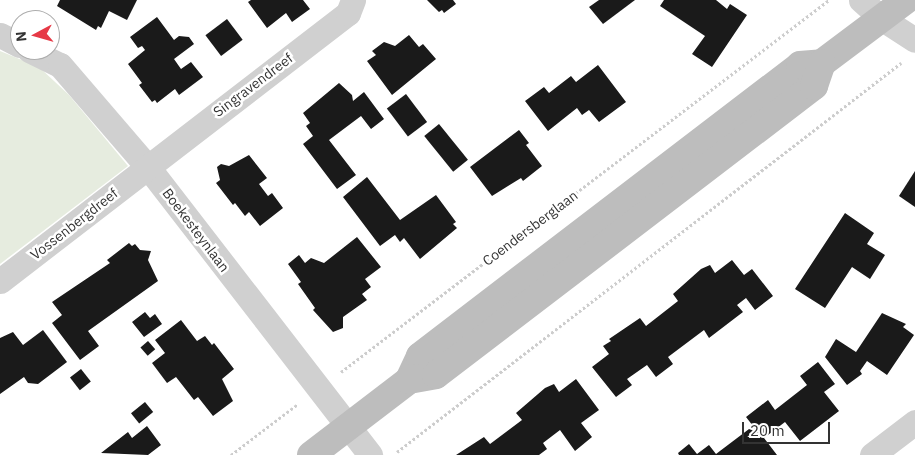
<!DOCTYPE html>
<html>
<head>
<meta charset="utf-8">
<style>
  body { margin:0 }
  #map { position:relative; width:915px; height:455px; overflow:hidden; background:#fff; font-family:"IBM Plex Sans",sans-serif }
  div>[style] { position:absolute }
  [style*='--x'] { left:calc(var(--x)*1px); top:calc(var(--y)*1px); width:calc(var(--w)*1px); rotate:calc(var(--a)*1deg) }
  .green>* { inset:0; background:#e6ecdf }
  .building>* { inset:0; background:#1a1a1a; transform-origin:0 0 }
  .path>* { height:3px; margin-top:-1.5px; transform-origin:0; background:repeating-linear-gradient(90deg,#cdcdcd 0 2.5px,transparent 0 5px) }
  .street>* { height:25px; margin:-12.5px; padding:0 12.5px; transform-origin:12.5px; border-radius:12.5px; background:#d0d0d0 }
  .secondary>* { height:28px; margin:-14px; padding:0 14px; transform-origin:14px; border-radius:14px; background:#bdbdbd }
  span { translate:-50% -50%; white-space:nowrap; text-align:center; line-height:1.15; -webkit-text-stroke:5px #fff; paint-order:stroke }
  .street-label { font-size:14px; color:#333 }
  .north { position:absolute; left:10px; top:10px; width:50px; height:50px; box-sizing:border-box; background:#fff; border:1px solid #adadad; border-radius:50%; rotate:264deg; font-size:14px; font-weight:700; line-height:20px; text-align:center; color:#333 }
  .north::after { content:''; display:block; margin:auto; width:18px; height:22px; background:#e63946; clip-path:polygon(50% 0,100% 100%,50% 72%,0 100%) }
  .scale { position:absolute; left:742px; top:422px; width:88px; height:22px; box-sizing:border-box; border:2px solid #333; border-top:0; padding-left:6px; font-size:15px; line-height:18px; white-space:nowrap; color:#333; -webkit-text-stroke:4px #fff; paint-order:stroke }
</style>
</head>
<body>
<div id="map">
  <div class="green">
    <i style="clip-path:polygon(0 51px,39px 67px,69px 95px,128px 166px,0 264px)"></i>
  </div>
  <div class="building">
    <i style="clip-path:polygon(60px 0,137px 0,127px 20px,109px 11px,101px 28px,98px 26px,96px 30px,57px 6px)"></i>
    <i style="clip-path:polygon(251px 0,303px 0,310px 9px,292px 22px,286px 13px,267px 28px,248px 2px)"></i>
    <i style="clip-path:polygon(427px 0,453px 0,456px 4px,444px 13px,442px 10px,439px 12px)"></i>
    <i style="clip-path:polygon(599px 0,635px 0,603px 24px,589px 7px)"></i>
    <i style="clip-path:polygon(664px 0,716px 0,727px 9px,730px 4px,747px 15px,712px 67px,692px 54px,705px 36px,660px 6px)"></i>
    <i style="clip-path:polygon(157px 17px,174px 40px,179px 36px,189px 37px,194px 44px,174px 59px,181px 69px,191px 62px,203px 77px,179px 95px,175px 89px,157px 103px,155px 100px,152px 102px,139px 85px,142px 83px,128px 64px,145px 50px,142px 46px,138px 48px,130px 37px)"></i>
    <i style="left:227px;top:19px;width:26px;height:27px;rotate:53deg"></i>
    <i style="clip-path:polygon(409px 35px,419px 47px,423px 44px,436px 59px,392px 95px,367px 61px,376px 55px,372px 51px,384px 42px,395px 46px)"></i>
    <i style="clip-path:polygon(598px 65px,626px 102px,599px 122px,589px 110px,582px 115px,577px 108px,548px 131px,525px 101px,544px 87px,549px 93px,571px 76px,576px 82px)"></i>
    <i style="clip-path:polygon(339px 83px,352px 95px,353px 101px,364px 92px,384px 119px,371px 129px,361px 116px,329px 140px,356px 175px,337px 189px,303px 144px,313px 136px,306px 126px,310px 123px,303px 113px)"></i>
    <i style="left:406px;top:94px;width:35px;height:24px;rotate:53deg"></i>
    <i style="left:439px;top:124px;width:46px;height:19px;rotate:51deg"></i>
    <i style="clip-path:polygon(519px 130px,529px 143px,526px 145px,542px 166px,523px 181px,521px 178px,492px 196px,470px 167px)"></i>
    <i style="clip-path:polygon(249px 155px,267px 178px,259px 184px,268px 196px,272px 193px,283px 208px,260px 226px,249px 212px,245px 216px,235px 203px,233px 205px,216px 183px,220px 180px,217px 167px,221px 164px,229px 166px)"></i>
    <i style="clip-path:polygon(915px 171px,915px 207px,899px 196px)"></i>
    <i style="clip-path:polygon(367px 177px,400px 220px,436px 195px,456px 222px,453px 224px,457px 228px,420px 259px,404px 238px,400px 242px,395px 235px,380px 246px,343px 197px)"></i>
    <i style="clip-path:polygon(845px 213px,874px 233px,867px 244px,885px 255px,870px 279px,852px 267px,825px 308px,795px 289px)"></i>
    <i style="clip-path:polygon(357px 237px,381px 267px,365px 279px,371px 287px,362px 294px,367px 300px,343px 317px,343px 328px,333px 332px,313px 310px,315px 308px,298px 284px,301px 282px,288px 264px,299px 255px,305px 263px,311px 258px,324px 263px)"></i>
    <i style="clip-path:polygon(129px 243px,132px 246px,135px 244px,140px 250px,151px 251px,148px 260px,158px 281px,88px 331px,99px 346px,80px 360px,52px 323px,62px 315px,52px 302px,110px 263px,107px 260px)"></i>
    <i style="clip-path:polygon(732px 260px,744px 275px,752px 269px,773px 296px,755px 310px,746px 298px,737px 305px,743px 312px,709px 338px,704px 330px,668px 357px,673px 364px,656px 377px,647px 365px,627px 379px,632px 385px,616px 397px,592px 367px,609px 354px,603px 346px,611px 341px,609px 339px,640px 318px,646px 326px,678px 301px,673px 294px,701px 269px,710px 265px,715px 273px)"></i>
    <i style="clip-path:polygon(145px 312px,150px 318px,155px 314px,162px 324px,144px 337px,132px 322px)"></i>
    <i style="clip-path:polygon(882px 313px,906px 324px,903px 327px,914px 335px,887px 375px,867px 361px,860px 371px,862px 374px,847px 385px,825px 357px,836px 339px,856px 352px)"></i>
    <i style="clip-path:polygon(181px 320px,197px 341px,205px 336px,212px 345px,214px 343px,234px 369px,222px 379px,233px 401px,213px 416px,198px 397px,194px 400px,176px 377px,167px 383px,152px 363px,165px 353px,155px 340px)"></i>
    <i style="clip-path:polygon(43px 330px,67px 362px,38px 384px,28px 383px,24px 377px,0 394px,0 338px,13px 332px,23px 345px)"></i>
    <i style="left:148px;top:341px;width:11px;height:10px;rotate:49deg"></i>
    <i style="clip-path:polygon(818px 362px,835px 384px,824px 392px,839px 411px,800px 441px,785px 422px,764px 438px,777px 455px,679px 455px,678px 453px,689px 444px,697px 454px,709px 445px,716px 454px,753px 426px,746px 417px,768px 400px,775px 410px,807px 385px,800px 376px)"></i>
    <i style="left:81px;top:369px;width:16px;height:14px;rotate:52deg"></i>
    <i style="clip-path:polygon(576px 379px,599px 410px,581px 423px,592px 437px,575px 451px,560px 430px,543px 443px,547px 449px,539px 455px,456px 455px,484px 437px,490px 444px,522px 420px,516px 413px,545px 388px,554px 384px,559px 392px)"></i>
    <i style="left:145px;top:402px;width:13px;height:18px;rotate:51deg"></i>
    <i style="clip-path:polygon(147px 426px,161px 445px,148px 455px,101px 453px,128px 432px,132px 438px)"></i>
  </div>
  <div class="path">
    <i style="--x:341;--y:372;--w:614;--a:-37.32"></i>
    <i style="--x:397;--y:452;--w:637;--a:-37.66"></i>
    <i style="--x:231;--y:455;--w:84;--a:-37.3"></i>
  </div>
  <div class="street">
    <i style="--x:861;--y:0;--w:27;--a:42"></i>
    <i style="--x:881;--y:18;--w:40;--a:32.9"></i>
    <i style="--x:0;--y:35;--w:22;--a:27"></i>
    <i style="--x:29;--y:50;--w:34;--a:26"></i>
    <i style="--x:60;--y:65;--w:133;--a:49.3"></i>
    <i style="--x:147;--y:166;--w:365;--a:52.3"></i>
    <i style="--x:0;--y:281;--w:439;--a:-37.6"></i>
    <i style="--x:348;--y:13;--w:14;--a:-69"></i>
    <i style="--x:872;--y:455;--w:54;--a:-37.5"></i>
  </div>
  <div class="secondary">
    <i style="--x:409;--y:380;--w:26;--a:-65"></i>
    <i style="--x:420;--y:356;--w:479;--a:-37.4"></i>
    <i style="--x:800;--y:65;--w:22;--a:-5"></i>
    <i style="--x:822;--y:63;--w:105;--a:-36.9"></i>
    <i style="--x:311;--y:455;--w:123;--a:-37.4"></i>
    <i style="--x:409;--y:380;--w:27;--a:-10"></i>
    <i style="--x:436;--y:375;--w:476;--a:-37.4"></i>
    <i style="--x:814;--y:86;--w:24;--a:-71"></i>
  </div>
  <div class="street-label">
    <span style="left:253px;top:85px;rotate:-37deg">Singravendreef</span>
    <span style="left:74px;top:224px;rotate:-38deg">Vossenbergdreef</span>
    <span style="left:530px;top:228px;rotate:-37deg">Coendersberglaan</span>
    <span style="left:196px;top:230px;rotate:53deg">Boekesteynlaan</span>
  </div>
  <div class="north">N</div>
  <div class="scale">20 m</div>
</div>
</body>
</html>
